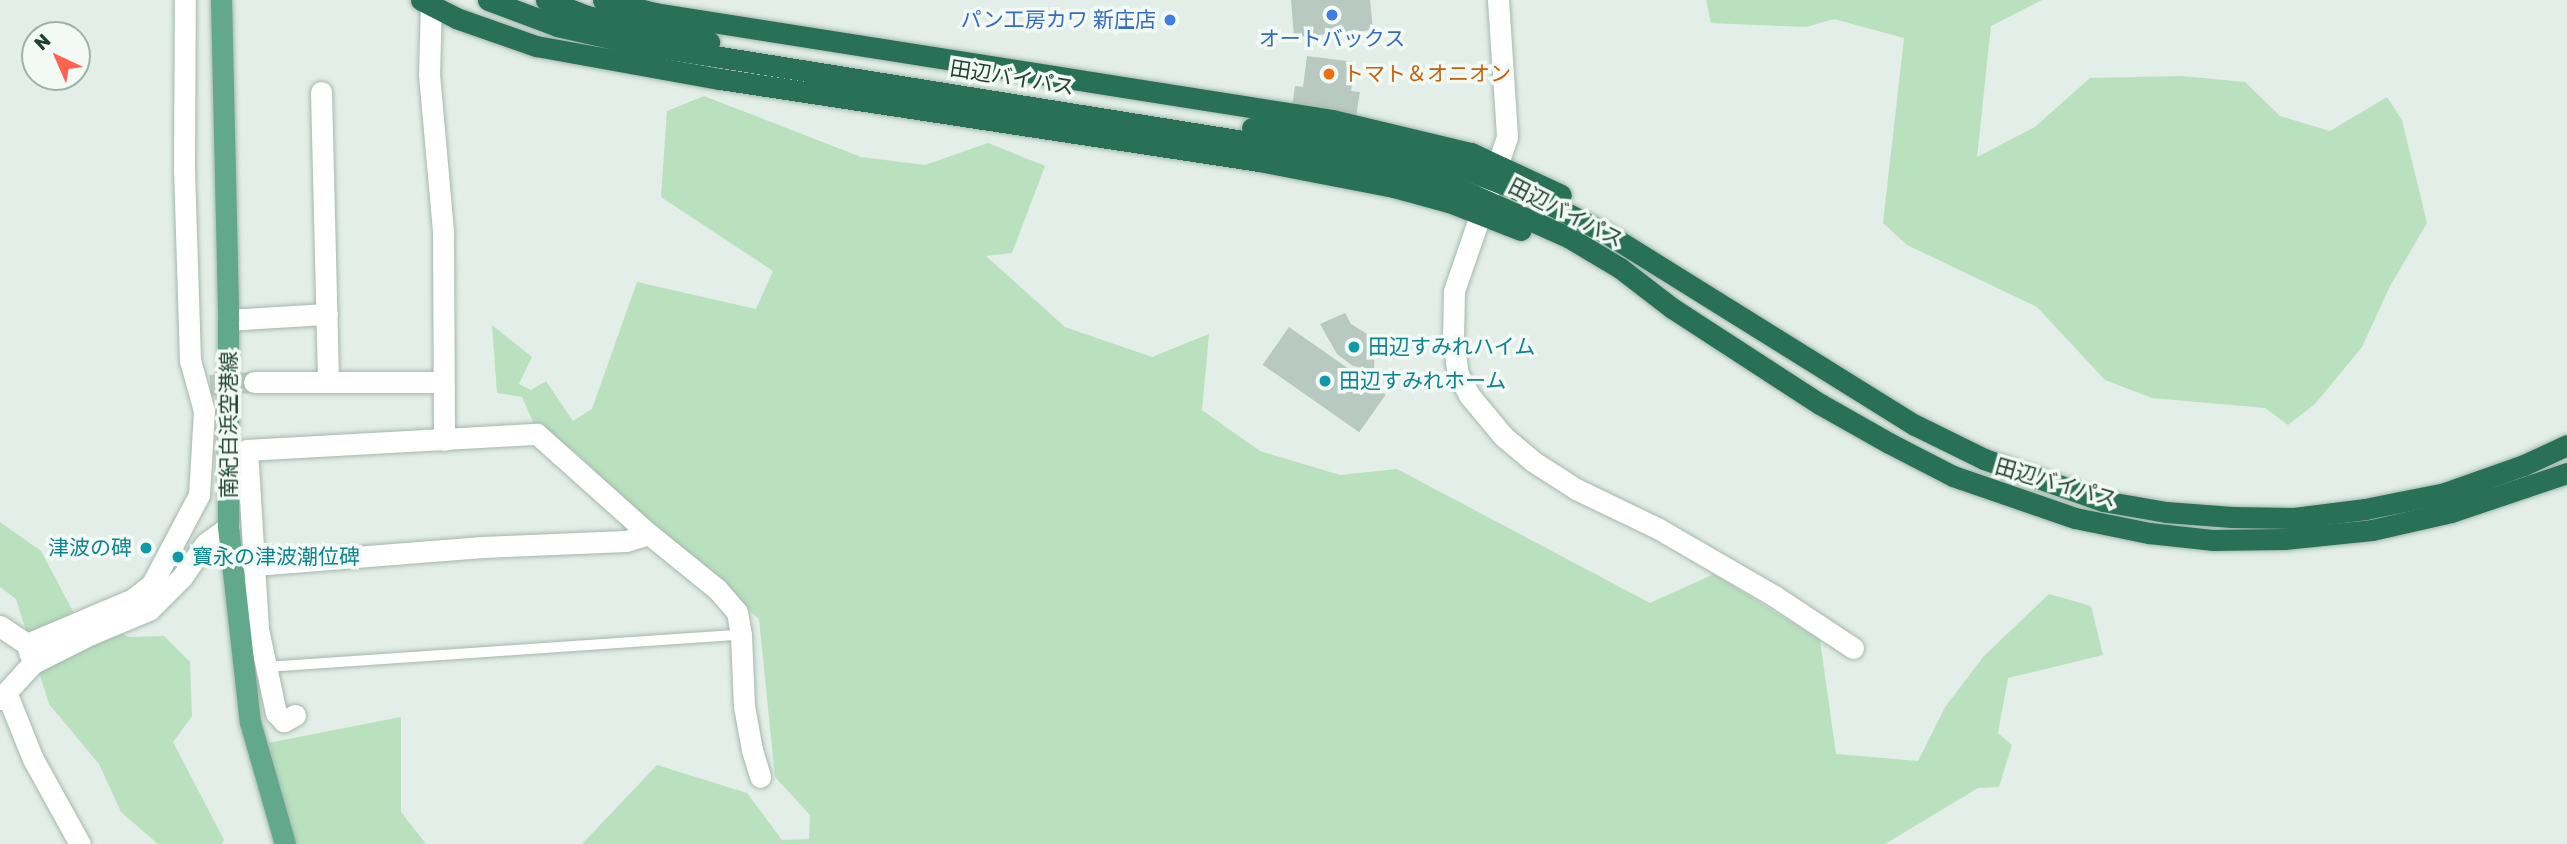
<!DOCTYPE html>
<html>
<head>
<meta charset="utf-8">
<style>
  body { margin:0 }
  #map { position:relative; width:2567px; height:844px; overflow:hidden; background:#e2eee7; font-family:Rubik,"Noto Sans JP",sans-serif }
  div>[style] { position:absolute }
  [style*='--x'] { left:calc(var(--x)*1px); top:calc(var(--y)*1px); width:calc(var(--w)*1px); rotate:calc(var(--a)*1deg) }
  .green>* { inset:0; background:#b9e1be }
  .building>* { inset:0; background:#b7c9c0; transform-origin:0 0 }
  .street-tunnel>* { height:21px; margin-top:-10.5px; transform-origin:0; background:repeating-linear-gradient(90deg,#bbcbc3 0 21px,transparent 0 31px) }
  .roads { filter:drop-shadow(0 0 2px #a4b7ae) drop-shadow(0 0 2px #a4b7ae) }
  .lane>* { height:10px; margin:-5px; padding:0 5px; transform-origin:5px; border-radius:5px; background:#fff }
  .street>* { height:21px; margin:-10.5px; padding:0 10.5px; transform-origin:10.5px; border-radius:10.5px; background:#fff }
  .primary>* { height:21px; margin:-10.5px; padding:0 10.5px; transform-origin:10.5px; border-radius:10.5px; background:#62a88d }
  .highway>* { height:21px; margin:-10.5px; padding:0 10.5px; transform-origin:10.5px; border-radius:10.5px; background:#287158 }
  .dots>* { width:19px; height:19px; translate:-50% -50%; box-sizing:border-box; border:4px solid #f3faf6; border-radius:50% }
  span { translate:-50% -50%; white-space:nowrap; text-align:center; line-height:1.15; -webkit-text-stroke:7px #f3faf6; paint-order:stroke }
  .shop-label { font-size:21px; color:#366cbe }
  .right { translate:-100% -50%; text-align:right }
  .food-label { font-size:21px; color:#c56008 }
  .left { translate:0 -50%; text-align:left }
  .street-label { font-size:21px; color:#204134 }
  .culture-label { font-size:21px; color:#0d838f }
  .north { position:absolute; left:21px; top:21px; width:70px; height:70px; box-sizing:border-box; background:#f3faf6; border:2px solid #9fb0a8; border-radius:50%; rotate:316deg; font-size:19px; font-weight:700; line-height:28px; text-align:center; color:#204134 }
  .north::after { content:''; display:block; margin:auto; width:24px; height:32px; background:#ff624f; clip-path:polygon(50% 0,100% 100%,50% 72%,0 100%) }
</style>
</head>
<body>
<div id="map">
  <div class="green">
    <i style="clip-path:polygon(1706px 0,2042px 0,1991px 26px,1977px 157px,2035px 127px,2090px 78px,2182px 76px,2245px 82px,2280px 116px,2330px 131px,2387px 97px,2402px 120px,2427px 223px,2390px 286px,2362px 347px,2315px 404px,2288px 425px,2265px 408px,2152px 398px,2105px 380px,2037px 307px,1907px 245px,1883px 223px,1904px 38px,1834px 19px,1806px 27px,1711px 23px)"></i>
    <i style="clip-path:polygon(704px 96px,861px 157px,925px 165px,988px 143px,1045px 166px,1012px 253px,986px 256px,1065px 327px,1152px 357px,1209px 334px,1202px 410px,1260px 451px,1340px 475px,1397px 469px,1650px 603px,1714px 574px,1820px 640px,1836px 754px,1918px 761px,1945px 707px,1984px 656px,2049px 594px,2091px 606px,2103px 655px,2008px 678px,1998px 733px,2012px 745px,1999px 787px,1978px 788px,1885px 844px,582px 844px,657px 765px,747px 793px,782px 840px,809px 839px,810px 815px,775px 777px,759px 619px,648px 523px,578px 454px,534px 424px,522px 397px,497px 393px,492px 325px,532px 357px,519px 384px,531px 390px,546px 381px,573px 421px,592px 409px,637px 282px,756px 309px,773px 271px,661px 197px,667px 111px)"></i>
    <i style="clip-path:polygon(0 522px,41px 551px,77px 619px,130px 637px,164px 636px,190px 662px,192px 716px,173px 742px,224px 840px,222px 844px,158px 844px,121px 812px,99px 764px,49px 704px,16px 599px,0 587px)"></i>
    <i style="clip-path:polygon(401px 717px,401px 812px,426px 844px,294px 844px,268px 743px)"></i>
  </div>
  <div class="building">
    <i style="clip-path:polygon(1291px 0,1370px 0,1373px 30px,1294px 37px)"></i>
    <i style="clip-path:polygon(1307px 56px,1355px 62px,1351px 91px,1360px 92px,1356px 116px,1292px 107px,1295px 86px,1303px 87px)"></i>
    <i style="clip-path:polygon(1345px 313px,1351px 324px,1375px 339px,1374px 370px,1353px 366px,1337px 354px,1320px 324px)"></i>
    <i style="left:1289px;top:327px;width:118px;height:46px;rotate:35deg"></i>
  </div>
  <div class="street-tunnel">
    <i style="--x:210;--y:385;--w:44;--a:-3.9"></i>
  </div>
  <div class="roads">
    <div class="lane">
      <i style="--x:267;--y:667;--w:475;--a:-3.9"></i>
    </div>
    <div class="street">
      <i style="--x:431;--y:0;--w:74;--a:91.5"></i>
      <i style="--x:429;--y:74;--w:159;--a:84.9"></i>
      <i style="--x:443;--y:232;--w:208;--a:89.7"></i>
      <i style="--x:1498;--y:0;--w:137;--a:86.2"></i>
      <i style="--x:1507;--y:137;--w:163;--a:109"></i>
      <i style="--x:1454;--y:291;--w:49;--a:91.2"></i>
      <i style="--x:1453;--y:340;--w:34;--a:82"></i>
      <i style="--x:1458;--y:374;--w:24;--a:62"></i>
      <i style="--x:1469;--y:395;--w:53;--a:50.3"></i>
      <i style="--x:1503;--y:436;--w:40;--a:40"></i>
      <i style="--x:1534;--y:462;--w:50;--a:32.7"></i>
      <i style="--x:1576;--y:489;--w:92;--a:25.7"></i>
      <i style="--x:1659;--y:529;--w:132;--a:30.1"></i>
      <i style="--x:1773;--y:595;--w:96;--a:33.5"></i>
      <i style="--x:321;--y:92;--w:289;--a:88.6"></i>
      <i style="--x:228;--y:320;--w:99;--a:-3.5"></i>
      <i style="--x:254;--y:382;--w:189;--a:0"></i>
      <i style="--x:254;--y:565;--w:229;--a:-4.5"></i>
      <i style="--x:482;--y:547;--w:144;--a:-2.4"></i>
      <i style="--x:626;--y:541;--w:24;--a:-17"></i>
      <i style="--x:0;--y:626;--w:32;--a:34"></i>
      <i style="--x:27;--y:644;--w:11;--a:75"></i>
      <i style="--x:27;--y:644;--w:115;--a:-23"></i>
      <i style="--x:133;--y:599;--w:24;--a:-38"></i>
      <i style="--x:152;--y:584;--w:101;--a:-62.2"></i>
      <i style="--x:199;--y:495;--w:84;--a:-86.6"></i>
      <i style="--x:204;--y:411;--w:53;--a:-105.4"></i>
      <i style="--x:190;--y:360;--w:194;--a:-91.8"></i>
      <i style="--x:184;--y:166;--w:166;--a:-89.7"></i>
      <i style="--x:6;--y:692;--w:72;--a:68.1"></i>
      <i style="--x:33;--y:759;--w:97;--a:61.1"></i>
      <i style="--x:0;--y:699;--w:49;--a:-47.5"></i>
      <i style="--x:33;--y:663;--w:65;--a:-26.6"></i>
      <i style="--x:91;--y:634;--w:63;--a:-22.5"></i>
      <i style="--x:149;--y:610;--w:47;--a:-45"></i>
      <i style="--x:182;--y:577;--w:40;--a:-55.1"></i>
      <i style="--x:205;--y:544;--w:29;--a:-36"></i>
      <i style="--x:295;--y:715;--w:13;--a:151"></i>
      <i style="--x:284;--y:721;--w:11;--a:-135"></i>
      <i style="--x:276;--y:713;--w:86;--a:-102.1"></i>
      <i style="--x:258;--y:629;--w:179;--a:-93.5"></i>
      <i style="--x:247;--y:450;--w:290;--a:-3.2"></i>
      <i style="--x:537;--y:434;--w:150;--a:41.8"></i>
      <i style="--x:649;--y:534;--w:87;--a:39"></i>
      <i style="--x:717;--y:589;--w:30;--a:49"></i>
      <i style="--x:737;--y:612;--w:23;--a:80"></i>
      <i style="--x:741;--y:635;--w:71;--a:87.6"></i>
      <i style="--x:744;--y:706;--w:45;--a:79.7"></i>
      <i style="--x:752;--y:750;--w:28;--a:73"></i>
    </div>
    <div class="primary">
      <i style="--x:221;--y:0;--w:320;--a:88.7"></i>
      <i style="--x:228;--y:320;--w:207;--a:90"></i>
      <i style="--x:228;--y:527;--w:196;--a:83.6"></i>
      <i style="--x:250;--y:722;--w:127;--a:74"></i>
    </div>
    <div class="highway">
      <i style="--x:421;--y:0;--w:39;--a:27"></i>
      <i style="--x:456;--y:18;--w:85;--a:19.3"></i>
      <i style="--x:536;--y:46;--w:187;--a:10.2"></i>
      <i style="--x:720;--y:79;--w:545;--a:8.65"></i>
      <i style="--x:1259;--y:161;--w:137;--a:10.9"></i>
      <i style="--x:1394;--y:187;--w:57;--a:15.3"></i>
      <i style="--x:1449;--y:202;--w:77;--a:21.3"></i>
      <i style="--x:488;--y:0;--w:74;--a:20.6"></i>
      <i style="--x:557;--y:26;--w:72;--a:12.9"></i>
      <i style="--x:627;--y:42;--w:718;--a:9.13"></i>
      <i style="--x:1336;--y:156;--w:121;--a:14.4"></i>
      <i style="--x:1453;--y:186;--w:126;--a:23.9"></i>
      <i style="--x:1568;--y:237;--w:61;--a:30.8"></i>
      <i style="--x:1620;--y:268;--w:66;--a:37.6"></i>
      <i style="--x:1672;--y:308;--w:176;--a:33"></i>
      <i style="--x:1820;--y:404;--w:79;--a:29.5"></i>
      <i style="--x:1889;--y:443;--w:72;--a:27.3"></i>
      <i style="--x:1953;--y:476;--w:129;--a:19"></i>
      <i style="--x:2075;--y:518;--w:76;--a:11.5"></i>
      <i style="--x:2149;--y:533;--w:63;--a:6.3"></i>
      <i style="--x:2212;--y:540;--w:72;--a:-0.8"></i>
      <i style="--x:2284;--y:539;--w:88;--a:-5.8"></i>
      <i style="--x:2372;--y:530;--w:81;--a:-12.8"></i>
      <i style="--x:2451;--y:512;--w:122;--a:-18.6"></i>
      <i style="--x:546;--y:0;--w:44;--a:21.3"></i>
      <i style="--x:587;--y:16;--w:125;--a:12"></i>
      <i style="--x:603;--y:0;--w:54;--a:14"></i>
      <i style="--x:655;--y:13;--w:685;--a:8.98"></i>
      <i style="--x:1332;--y:120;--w:143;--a:13.4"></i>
      <i style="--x:1471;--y:153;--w:99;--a:25"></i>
      <i style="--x:1252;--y:128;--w:103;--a:8.4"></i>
      <i style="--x:1354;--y:143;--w:111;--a:13"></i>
      <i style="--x:1462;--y:168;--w:74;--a:21.4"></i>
      <i style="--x:1531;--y:195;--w:84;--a:26.9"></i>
      <i style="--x:1606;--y:233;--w:364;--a:31.9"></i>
      <i style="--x:1915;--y:425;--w:77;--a:26.2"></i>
      <i style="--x:1984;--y:459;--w:126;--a:19.4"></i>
      <i style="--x:2103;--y:501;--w:64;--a:9.9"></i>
      <i style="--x:2166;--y:512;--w:66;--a:4.3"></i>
      <i style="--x:2232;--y:517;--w:62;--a:0.9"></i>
      <i style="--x:2294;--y:518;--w:72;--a:-7.2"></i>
      <i style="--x:2365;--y:509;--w:82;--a:-11.3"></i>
      <i style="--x:2445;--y:493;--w:84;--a:-19.5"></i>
      <i style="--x:2524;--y:465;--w:47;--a:-24.9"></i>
    </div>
  </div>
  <div class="dots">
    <i style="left:1332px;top:15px;background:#3f7fe0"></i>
    <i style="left:1170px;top:20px;background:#3f7fe0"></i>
    <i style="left:1329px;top:74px;background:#e8710a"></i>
    <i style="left:1354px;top:347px;background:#0f9aa8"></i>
    <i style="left:1325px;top:381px;background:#0f9aa8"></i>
    <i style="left:146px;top:548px;background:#0f9aa8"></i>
    <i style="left:178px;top:557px;background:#0f9aa8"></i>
  </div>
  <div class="shop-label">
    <span class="right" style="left:1156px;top:20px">パン工房カワ 新庄店</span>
    <span style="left:1332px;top:39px">オートバックス</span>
  </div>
  <div class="food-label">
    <span class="left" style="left:1343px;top:74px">トマト＆オニオン</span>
  </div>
  <div class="street-label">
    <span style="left:1012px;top:78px;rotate:9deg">田辺バイパス</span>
    <span style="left:1566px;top:213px;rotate:27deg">田辺バイパス</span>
    <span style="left:229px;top:425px;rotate:-90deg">南紀白浜空港線</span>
    <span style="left:2056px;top:483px;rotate:16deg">田辺バイパス</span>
  </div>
  <div class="culture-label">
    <span class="left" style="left:1368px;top:347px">田辺すみれハイム</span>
    <span class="left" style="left:1339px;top:381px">田辺すみれホーム</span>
    <span class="right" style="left:132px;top:548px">津波の碑</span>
    <span class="left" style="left:192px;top:557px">寶永の津波潮位碑</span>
  </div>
  <div class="north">N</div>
</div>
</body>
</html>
